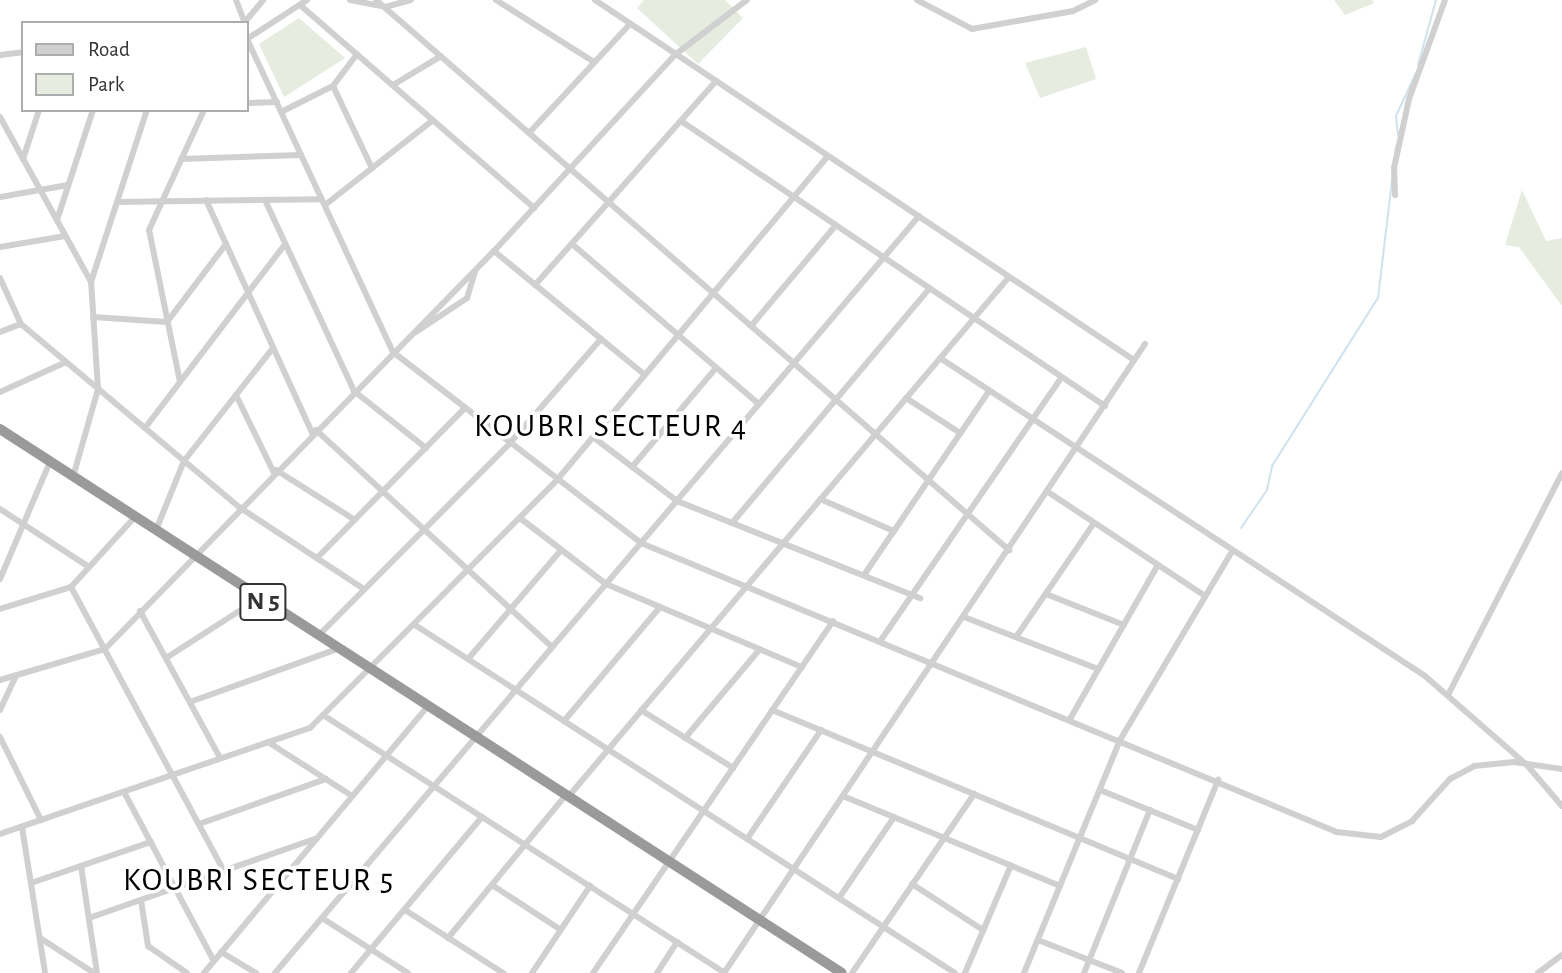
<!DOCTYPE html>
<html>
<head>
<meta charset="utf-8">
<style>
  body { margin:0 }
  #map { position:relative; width:1562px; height:973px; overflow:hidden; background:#fff; font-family:"Alegreya Sans",sans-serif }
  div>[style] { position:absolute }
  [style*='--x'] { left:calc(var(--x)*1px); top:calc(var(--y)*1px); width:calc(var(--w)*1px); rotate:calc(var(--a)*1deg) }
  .green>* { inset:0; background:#e6ecdf }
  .stream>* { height:2px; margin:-1px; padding:0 1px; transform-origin:1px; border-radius:1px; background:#cfe2ee }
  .street>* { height:6px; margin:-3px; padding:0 3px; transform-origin:3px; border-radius:3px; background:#d0d0d0 }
  .highway>* { height:10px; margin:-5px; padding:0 5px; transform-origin:5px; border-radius:5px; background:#9a9a9a }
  span { translate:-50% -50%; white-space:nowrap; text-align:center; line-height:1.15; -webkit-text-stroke:7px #fff; paint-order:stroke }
  .shield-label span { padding:2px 5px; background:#fff; border:2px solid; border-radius:5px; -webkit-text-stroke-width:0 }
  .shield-label { font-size:26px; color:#333; font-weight:700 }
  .quarter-label { font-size:32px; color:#000; letter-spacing:2px }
  .legend { position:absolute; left:21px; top:21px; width:228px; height:91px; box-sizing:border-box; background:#fff; border:2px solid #adadad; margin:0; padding:9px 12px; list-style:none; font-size:21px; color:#333 }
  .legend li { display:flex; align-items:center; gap:14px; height:35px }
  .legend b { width:35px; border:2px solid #adadad }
</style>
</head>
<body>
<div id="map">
  <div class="green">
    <i style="clip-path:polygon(644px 0,725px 0,743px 18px,698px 64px,637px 8px)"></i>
    <i style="clip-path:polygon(1334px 0,1372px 0,1374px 3px,1345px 15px)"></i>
    <i style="clip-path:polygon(299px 18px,345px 58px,284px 97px,259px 44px)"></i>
    <i style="clip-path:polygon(1086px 47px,1096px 79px,1040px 98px,1025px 63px)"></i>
    <i style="clip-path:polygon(1522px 190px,1546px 241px,1562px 238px,1562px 306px,1519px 247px,1505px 245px)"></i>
  </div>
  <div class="stream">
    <i style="--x:1418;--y:65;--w:67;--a:-74.5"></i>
    <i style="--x:1398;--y:135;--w:19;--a:-96"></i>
    <i style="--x:1396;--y:116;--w:47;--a:-65.1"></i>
    <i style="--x:1241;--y:528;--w:46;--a:-55.6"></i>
    <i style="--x:1267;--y:490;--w:25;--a:-78"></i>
    <i style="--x:1272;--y:466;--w:199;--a:-57.8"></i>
    <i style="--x:1378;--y:298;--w:152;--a:-83.2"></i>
  </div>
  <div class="street">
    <i style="--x:236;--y:0;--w:22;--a:69"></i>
    <i style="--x:350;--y:0;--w:36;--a:11"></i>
    <i style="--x:385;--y:7;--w:27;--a:-15"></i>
    <i style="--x:376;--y:0;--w:839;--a:40.99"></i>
    <i style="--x:496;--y:0;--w:116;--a:32.3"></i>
    <i style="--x:595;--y:0;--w:648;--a:33.74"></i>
    <i style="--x:917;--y:0;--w:62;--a:27.8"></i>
    <i style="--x:972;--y:29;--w:103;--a:-10.1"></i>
    <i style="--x:1073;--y:11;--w:25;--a:-26"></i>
    <i style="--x:300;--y:5;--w:310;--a:40.9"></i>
    <i style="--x:244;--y:23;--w:30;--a:-50"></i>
    <i style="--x:247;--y:39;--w:345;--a:65"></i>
    <i style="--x:393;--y:352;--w:313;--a:37.6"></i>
    <i style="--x:641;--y:543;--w:754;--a:22.55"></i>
    <i style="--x:1337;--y:832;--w:44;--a:6.5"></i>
    <i style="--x:1381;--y:837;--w:35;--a:-27"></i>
    <i style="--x:1412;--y:821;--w:57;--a:-47.9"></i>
    <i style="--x:1450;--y:779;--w:27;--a:-28"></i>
    <i style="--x:1474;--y:766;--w:40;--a:-5.7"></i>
    <i style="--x:1514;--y:762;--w:49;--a:8.3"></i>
    <i style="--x:247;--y:39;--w:72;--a:-33"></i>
    <i style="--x:0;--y:55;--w:23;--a:-7"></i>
    <i style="--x:393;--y:85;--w:56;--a:-31.1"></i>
    <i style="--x:333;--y:86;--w:91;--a:64.6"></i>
    <i style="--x:247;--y:103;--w:30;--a:-2"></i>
    <i style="--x:281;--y:112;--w:58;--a:-26.6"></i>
    <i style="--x:333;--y:86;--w:40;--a:-53"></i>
    <i style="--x:0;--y:117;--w:188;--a:61.1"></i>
    <i style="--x:681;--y:121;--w:511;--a:33.91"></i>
    <i style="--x:529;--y:133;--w:149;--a:-47.2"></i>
    <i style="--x:23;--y:159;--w:52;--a:-71.9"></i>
    <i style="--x:181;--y:159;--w:120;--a:-1.9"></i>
    <i style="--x:1395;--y:195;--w:27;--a:-92"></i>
    <i style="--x:1394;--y:168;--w:71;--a:-77.7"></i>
    <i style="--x:1409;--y:99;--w:105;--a:-70"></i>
    <i style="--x:0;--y:197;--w:69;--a:-10"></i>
    <i style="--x:206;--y:200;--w:256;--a:65.5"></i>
    <i style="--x:265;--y:200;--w:211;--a:65"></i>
    <i style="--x:354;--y:391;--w:92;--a:38.4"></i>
    <i style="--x:117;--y:202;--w:205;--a:-0.8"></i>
    <i style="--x:325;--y:205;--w:137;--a:-38.2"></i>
    <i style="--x:57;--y:220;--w:116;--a:-71.9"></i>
    <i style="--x:572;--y:244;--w:246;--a:40.6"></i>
    <i style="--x:0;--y:247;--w:66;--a:-9.6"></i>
    <i style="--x:494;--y:251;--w:195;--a:39.4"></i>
    <i style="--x:0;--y:278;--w:51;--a:65.5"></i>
    <i style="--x:21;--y:324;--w:285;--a:40"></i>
    <i style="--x:239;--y:507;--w:149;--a:33.3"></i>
    <i style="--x:535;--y:285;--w:273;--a:-48.4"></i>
    <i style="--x:93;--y:317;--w:74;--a:3.9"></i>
    <i style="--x:167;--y:322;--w:98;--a:-52.9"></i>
    <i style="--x:751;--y:326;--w:132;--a:-49.9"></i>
    <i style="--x:0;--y:332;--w:22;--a:-21"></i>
    <i style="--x:416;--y:332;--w:61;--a:-33.7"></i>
    <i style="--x:467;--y:298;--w:28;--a:-73"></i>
    <i style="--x:940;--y:358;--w:580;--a:33.25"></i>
    <i style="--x:1425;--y:676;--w:134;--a:41.1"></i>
    <i style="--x:1526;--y:764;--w:55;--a:49.4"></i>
    <i style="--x:180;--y:382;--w:155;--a:-101.5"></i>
    <i style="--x:149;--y:230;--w:132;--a:-65.4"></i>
    <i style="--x:0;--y:392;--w:72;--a:-24.4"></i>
    <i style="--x:236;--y:395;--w:87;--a:64"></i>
    <i style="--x:906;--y:398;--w:64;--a:32.9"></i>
    <i style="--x:145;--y:428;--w:231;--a:-52.7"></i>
    <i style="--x:316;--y:430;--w:321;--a:42.6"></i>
    <i style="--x:593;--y:437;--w:106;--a:37.3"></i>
    <i style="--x:677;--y:501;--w:262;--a:21.8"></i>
    <i style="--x:632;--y:467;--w:130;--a:-49.7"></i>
    <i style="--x:276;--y:470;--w:93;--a:32.3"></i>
    <i style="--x:73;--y:477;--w:91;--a:-74.1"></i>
    <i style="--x:98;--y:389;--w:107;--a:-93.7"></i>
    <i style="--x:91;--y:282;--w:181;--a:-72"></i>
    <i style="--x:1048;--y:492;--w:188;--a:33.5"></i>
    <i style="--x:820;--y:499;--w:81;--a:23.4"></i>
    <i style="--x:0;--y:509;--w:106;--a:33.1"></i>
    <i style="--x:520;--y:518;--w:108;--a:37.5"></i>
    <i style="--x:606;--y:584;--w:213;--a:23"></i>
    <i style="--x:732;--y:523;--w:307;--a:-49.9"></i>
    <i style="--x:156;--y:530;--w:74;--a:-67.9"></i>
    <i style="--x:184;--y:461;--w:144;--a:-51.8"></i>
    <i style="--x:317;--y:558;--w:209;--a:-45.4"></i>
    <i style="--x:864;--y:575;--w:222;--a:-55.8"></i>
    <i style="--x:0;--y:579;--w:127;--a:-66.9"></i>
    <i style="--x:71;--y:587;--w:323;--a:61.7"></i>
    <i style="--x:1046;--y:594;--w:84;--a:21.7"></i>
    <i style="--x:0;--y:609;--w:74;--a:-17.2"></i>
    <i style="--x:71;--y:587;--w:93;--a:-47.6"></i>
    <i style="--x:140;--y:611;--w:167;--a:61.4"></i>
    <i style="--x:964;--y:617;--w:144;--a:21.2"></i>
    <i style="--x:415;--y:625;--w:642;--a:32.8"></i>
    <i style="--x:318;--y:636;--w:271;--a:-45.1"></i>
    <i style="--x:509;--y:444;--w:140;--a:-48.8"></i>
    <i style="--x:1016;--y:637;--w:138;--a:-55.6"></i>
    <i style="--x:881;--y:640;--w:319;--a:-55.5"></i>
    <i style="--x:166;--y:658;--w:109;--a:-32.7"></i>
    <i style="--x:468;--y:659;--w:143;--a:-49.5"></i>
    <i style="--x:0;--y:680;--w:109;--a:-16.4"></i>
    <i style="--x:105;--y:649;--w:557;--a:-45.66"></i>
    <i style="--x:494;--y:251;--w:268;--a:-47.3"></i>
    <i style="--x:676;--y:54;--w:89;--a:-37.3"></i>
    <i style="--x:1449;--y:693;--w:247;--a:-62.8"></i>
    <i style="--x:190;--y:702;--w:156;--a:-19.8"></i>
    <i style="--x:0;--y:710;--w:38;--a:-65"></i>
    <i style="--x:641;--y:710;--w:109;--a:32.2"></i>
    <i style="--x:772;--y:710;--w:440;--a:22.6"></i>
    <i style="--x:323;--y:715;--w:478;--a:32.7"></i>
    <i style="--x:1070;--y:719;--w:177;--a:-60.3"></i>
    <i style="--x:564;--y:721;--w:149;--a:-49.9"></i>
    <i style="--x:0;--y:737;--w:93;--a:63.7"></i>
    <i style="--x:685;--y:738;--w:116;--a:-49.9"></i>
    <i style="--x:268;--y:742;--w:100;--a:32.7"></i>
    <i style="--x:1100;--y:790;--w:106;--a:22.2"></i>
    <i style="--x:124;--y:792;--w:191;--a:62"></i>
    <i style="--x:843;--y:796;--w:235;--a:22.5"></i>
    <i style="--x:568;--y:797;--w:682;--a:-49.7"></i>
    <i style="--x:199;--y:824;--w:135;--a:-19.5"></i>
    <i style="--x:22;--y:827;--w:148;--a:81"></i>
    <i style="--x:0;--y:834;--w:328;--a:-18.9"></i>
    <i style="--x:310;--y:728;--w:350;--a:-45.1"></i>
    <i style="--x:557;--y:480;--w:422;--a:-50.1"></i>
    <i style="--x:747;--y:839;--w:132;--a:-55.8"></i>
    <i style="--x:81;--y:866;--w:108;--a:81.5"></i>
    <i style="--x:31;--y:883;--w:127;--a:-18.9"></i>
    <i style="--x:912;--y:884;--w:85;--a:32.9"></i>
    <i style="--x:492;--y:885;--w:82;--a:33.1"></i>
    <i style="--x:839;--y:898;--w:98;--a:-55.8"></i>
    <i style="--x:141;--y:900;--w:47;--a:81.3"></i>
    <i style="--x:148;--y:946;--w:47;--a:34.7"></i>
    <i style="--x:405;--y:910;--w:117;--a:32.7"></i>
    <i style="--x:89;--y:918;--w:239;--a:-19.3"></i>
    <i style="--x:322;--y:918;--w:102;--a:32.6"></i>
    <i style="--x:40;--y:938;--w:64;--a:32.9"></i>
    <i style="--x:448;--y:938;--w:184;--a:-50.5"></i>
    <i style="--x:1038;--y:940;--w:90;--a:21.4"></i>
    <i style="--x:221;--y:952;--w:41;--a:31"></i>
    <i style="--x:204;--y:973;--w:347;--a:-50"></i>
    <i style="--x:275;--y:973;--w:994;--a:-49.61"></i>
    <i style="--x:351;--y:973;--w:204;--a:-50"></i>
    <i style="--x:532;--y:973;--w:105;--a:-56.3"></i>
    <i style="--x:593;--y:973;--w:426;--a:-55.7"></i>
    <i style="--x:657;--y:973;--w:37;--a:-57"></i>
    <i style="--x:724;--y:973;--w:757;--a:-56.2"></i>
    <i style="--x:852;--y:973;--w:217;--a:-55.7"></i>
    <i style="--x:965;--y:973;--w:117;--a:-66.9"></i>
    <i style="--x:1024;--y:973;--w:252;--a:-67.6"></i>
    <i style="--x:1120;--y:740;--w:217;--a:-59.3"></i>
    <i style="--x:1084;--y:973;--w:176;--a:-68"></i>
    <i style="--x:1139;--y:973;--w:209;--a:-67.7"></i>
    <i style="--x:1538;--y:973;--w:30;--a:-37"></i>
  </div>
  <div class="highway">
    <i style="--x:0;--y:429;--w:1002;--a:32.87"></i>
  </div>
  <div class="shield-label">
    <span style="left:263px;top:602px">N 5</span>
  </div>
  <div class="quarter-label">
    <span style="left:611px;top:426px">KOUBRI SECTEUR 4</span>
    <span style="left:259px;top:880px">KOUBRI SECTEUR 5</span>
  </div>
  <ul class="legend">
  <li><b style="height:9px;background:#d0d0d0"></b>Road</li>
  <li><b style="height:19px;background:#e6ecdf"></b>Park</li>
  </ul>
</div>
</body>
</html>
